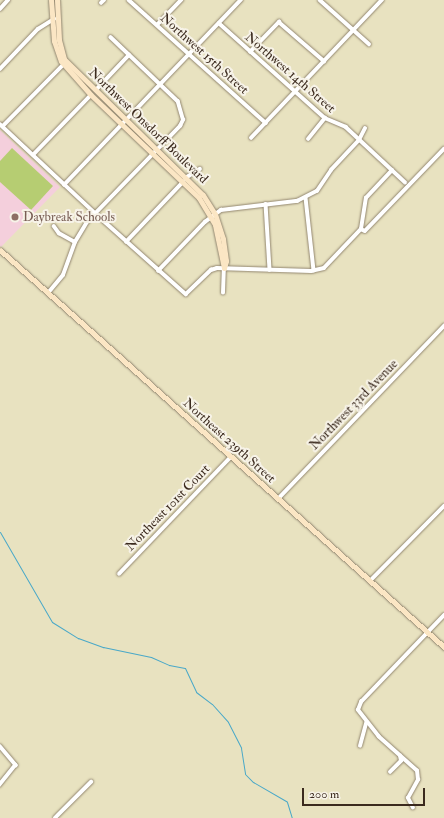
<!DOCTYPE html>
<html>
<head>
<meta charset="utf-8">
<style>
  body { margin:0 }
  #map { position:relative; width:444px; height:818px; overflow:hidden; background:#e8e2c0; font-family:"IM FELL Double Pica",serif }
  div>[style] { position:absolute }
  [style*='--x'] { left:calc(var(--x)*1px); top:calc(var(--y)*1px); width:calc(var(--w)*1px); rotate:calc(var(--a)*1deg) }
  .built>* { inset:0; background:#f4cfdc }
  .green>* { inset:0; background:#b6cd72 }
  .stream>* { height:1px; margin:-0.5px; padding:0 0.5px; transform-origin:0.5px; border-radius:0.5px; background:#49a8c8 }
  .roads { filter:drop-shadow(0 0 1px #92866f) drop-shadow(0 0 1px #92866f) }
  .street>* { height:3.5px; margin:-1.75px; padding:0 1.75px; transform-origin:1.75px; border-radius:1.75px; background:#fff }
  .secondary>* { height:5px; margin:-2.5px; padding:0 2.5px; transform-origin:2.5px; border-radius:2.5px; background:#fbe6c4 }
  .dots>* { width:11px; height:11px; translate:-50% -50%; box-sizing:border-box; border:2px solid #f7f3e8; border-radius:50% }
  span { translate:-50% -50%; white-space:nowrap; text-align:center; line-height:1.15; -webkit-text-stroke:4px #f7f3e8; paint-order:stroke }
  .street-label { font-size:13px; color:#3b2a1e }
  .education-label { font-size:13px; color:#785e54 }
  .left { translate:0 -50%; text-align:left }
  .scale { position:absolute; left:302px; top:788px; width:123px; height:18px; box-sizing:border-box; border:2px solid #3b2a1e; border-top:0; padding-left:5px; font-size:12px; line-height:14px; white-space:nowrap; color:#3b2a1e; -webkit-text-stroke:3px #f7f3e8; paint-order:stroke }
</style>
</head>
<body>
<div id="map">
  <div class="built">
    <i style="clip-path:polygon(0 130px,60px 187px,1px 247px,0 246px)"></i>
  </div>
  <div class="green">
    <i style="clip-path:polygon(12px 148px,53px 186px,31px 210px,0 182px,0 161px)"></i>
  </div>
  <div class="stream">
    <i style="--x:0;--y:532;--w:104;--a:60"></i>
    <i style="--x:52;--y:622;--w:31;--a:32"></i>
    <i style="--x:78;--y:638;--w:27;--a:20"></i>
    <i style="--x:103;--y:647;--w:49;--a:11.8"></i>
    <i style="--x:151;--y:657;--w:20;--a:24"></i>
    <i style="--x:169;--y:665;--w:16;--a:11"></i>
    <i style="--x:185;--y:668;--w:26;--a:65"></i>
    <i style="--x:196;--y:692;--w:20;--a:37"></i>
    <i style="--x:212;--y:704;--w:24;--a:48"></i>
    <i style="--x:228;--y:722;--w:29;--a:63"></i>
    <i style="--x:241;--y:748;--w:26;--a:81"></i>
    <i style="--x:245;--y:774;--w:11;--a:45"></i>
    <i style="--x:253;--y:782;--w:39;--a:30"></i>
    <i style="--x:287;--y:802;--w:17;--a:73"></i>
  </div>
  <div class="roads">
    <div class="street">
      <i style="--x:129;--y:0;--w:184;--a:41.9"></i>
      <i style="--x:320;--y:0;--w:66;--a:41.9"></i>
      <i style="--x:101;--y:3;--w:4;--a:-45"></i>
      <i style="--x:0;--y:9;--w:12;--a:-48"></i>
      <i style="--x:219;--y:23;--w:142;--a:41.9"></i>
      <i style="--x:325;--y:118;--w:23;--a:23"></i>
      <i style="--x:346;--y:127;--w:81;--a:43"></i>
      <i style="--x:157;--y:25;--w:35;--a:-46"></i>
      <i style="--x:250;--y:52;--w:42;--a:-46"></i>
      <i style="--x:279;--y:22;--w:60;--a:40.9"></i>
      <i style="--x:0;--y:69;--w:55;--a:-46.5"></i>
      <i style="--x:38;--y:29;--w:19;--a:-32"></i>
      <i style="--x:96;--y:90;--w:48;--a:-46.7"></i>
      <i style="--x:0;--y:124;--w:130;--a:43.1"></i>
      <i style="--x:95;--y:213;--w:122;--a:41.7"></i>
      <i style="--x:186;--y:294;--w:35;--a:-44"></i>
      <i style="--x:211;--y:270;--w:6;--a:-18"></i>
      <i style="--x:217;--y:268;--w:94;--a:1.8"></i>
      <i style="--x:311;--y:271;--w:13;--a:-13"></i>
      <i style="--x:324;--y:268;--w:54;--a:-46.5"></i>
      <i style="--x:361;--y:229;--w:31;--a:-81"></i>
      <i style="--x:366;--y:198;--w:38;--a:-47"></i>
      <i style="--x:3;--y:126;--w:88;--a:-45.5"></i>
      <i style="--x:251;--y:138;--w:190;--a:-46.5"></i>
      <i style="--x:308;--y:139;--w:27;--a:-51"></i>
      <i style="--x:33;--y:155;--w:83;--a:-46"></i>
      <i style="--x:187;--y:177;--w:15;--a:-32"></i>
      <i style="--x:64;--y:185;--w:256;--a:-46.3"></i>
      <i style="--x:306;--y:198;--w:73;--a:83.7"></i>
      <i style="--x:266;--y:204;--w:66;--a:86.5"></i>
      <i style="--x:54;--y:226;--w:9;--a:54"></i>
      <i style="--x:59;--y:233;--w:18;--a:29"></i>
      <i style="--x:361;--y:229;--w:4;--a:27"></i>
      <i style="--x:365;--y:231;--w:114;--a:-46.1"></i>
      <i style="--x:126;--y:242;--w:83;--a:-46.5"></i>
      <i style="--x:158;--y:271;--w:68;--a:-46.2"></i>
      <i style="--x:205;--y:222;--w:20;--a:-37"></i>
      <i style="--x:221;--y:210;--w:77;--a:-6.8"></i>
      <i style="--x:297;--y:201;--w:22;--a:-27"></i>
      <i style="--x:317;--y:191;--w:25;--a:-56"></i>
      <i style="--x:331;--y:170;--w:41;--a:-47"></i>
      <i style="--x:359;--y:140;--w:13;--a:-63"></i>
      <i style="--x:48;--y:293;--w:23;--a:-50"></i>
      <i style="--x:63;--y:275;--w:35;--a:-70"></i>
      <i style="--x:75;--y:242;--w:23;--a:-59"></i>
      <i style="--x:87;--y:222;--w:134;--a:-45.9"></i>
      <i style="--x:180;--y:126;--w:7;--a:-63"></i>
      <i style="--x:183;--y:120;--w:19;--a:-106"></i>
      <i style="--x:178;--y:102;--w:93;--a:-136.3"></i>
      <i style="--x:223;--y:293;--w:25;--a:-88"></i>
      <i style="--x:278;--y:499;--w:240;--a:-46.2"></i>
      <i style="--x:119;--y:574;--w:162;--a:-46.3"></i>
      <i style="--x:370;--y:581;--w:105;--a:-45.4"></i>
      <i style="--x:0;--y:746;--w:25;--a:50"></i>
      <i style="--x:16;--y:765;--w:26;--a:129"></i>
      <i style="--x:360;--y:746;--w:24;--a:-75"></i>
      <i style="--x:390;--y:772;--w:16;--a:-45"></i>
      <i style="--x:401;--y:761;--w:5;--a:-101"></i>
      <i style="--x:413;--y:808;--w:11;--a:-117"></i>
      <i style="--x:408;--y:798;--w:21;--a:-61"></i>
      <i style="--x:418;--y:780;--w:9;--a:-96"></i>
      <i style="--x:417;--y:771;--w:51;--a:-138.2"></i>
      <i style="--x:379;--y:737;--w:34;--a:-128"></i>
      <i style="--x:358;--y:710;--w:9;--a:-69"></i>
      <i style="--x:361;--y:702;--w:120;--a:-46.3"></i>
      <i style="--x:55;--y:818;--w:51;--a:-45"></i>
    </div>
    <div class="secondary">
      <i style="--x:51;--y:0;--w:41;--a:85.8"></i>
      <i style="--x:54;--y:41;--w:21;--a:71"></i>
      <i style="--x:61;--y:61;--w:45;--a:48.6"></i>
      <i style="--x:91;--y:95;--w:149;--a:43.6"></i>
      <i style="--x:199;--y:198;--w:31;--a:59"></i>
      <i style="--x:215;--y:225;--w:44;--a:78.2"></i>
      <i style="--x:57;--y:0;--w:40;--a:87.1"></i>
      <i style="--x:59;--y:40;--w:20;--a:75"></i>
      <i style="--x:64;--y:59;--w:194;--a:44.4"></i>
      <i style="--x:203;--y:195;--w:22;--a:58"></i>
      <i style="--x:215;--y:214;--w:26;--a:72"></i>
      <i style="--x:223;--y:239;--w:22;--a:82"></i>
      <i style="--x:226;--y:261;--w:7;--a:106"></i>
      <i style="--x:0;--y:250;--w:596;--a:41.8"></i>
    </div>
  </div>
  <div class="dots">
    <i style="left:15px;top:217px;background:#8d6e63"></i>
  </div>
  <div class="street-label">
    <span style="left:204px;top:54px;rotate:42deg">Northwest 15th Street</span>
    <span style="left:290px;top:73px;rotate:41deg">Northwest 14th Street</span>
    <span style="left:148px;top:126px;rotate:44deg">Northwest Onsdorff Boulevard</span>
    <span style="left:354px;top:405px;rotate:-46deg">Northwest 33rd Avenue</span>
    <span style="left:229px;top:441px;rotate:42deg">Northeast 239th Street</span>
    <span style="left:168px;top:508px;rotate:-46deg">Northeast 101st Court</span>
  </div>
  <div class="education-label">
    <span class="left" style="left:23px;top:217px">Daybreak Schools</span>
  </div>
  <div class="scale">200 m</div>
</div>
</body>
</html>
